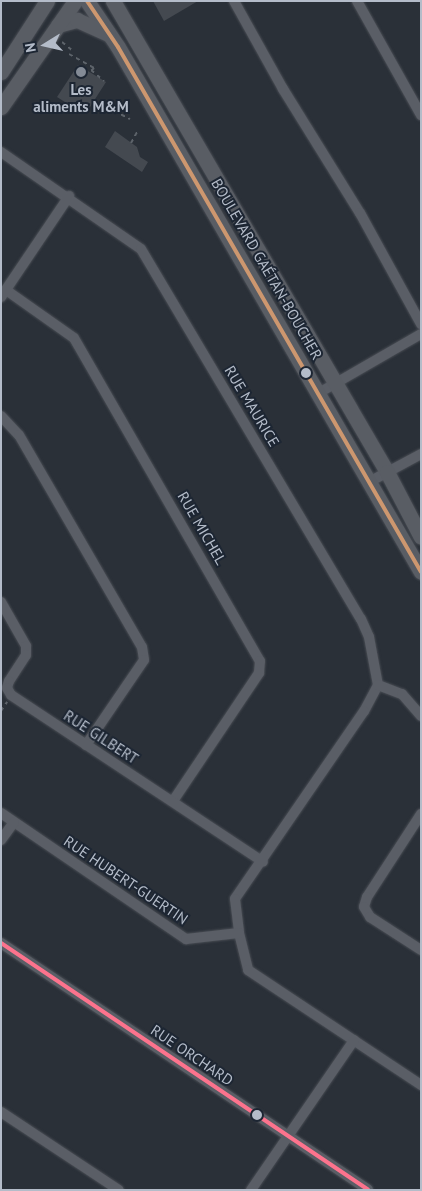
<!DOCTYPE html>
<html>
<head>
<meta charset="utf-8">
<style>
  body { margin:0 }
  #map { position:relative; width:422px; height:1191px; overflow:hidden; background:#2a3038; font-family:"PT Sans",sans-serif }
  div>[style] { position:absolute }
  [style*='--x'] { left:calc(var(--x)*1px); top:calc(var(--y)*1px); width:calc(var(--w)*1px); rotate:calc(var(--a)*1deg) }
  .building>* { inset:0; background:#444950 }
  .path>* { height:2px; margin-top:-1px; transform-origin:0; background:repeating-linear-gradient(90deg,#5d636a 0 4px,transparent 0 8px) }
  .roads { filter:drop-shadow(0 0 1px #484c53) drop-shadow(0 0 1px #484c53) }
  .street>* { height:10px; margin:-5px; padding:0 5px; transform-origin:5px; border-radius:5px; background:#5a5e66 }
  .secondary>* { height:15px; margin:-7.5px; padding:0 7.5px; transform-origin:7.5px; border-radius:7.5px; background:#595d64 }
  .bus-1>* { height:4px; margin:-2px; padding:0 2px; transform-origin:2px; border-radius:2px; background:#fc738d }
  .bus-2>* { height:4px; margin:-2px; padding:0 2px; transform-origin:2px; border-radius:2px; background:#cd976f }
  .dots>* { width:14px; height:14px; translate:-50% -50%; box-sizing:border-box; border:2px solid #1d2633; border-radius:50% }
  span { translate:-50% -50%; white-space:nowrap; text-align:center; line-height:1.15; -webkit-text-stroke:4px #1d2633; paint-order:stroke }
  .poi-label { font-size:15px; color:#b4bcc9; font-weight:700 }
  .street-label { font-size:15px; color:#b4bcc9 }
  .frame { position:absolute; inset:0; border:2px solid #b4bcc9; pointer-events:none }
  .north { position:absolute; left:20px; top:20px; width:50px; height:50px; -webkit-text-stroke:4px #1d2633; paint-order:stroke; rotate:260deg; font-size:14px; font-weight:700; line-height:20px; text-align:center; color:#b4bcc9 }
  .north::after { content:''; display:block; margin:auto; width:18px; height:22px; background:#b4bcc9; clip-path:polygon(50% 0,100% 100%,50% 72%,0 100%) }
</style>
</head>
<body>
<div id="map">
  <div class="building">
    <i style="clip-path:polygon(153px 1px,198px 1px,164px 21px)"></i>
    <i style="clip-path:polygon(78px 65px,106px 82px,90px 107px,81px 101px,76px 109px,57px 97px)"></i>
    <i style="clip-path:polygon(115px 131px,137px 147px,140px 157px,148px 162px,142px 172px,105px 147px)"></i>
  </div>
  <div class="path">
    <i style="--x:62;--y:42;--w:13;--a:39"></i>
    <i style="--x:69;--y:54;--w:29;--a:29"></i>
    <i style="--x:94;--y:68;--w:6;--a:135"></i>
    <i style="--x:91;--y:70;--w:17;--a:40"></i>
    <i style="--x:107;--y:107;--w:26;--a:28"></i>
    <i style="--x:131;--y:143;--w:13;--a:-61"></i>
    <i style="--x:1;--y:711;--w:11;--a:-56"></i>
  </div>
  <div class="roads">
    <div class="street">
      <i style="--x:234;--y:1;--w:101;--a:60.9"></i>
      <i style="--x:283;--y:89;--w:146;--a:58.2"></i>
      <i style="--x:360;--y:213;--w:127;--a:61.2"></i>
      <i style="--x:357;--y:1;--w:131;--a:60.7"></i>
      <i style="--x:1;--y:152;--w:170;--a:34.7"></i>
      <i style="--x:141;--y:249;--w:430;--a:59.3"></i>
      <i style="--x:361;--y:619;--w:20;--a:66"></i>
      <i style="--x:369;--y:637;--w:49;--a:79.4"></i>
      <i style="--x:6;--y:290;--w:83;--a:35.2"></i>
      <i style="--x:74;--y:338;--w:373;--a:60.1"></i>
      <i style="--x:260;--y:661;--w:12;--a:95"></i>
      <i style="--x:259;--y:673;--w:154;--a:123.9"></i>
      <i style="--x:1;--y:297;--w:122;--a:-56"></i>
      <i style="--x:317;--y:394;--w:120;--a:-30"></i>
      <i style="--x:1;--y:416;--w:26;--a:47"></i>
      <i style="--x:19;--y:435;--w:245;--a:59.9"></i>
      <i style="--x:142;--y:647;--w:13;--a:81"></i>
      <i style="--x:144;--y:660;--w:103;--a:124.3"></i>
      <i style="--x:369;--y:482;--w:59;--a:-28.3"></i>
      <i style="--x:1;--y:602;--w:51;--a:60.4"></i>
      <i style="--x:26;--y:646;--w:9;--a:90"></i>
      <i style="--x:26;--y:655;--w:31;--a:123"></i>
      <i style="--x:9;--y:681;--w:7;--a:106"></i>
      <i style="--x:7;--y:688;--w:8;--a:60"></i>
      <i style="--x:11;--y:695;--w:302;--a:33.5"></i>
      <i style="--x:378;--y:685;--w:30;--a:118"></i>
      <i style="--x:364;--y:711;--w:228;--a:124.5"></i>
      <i style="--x:235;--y:899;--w:34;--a:83"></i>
      <i style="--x:239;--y:933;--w:38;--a:76"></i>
      <i style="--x:248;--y:970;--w:208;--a:33.6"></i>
      <i style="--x:378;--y:685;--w:26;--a:21"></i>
      <i style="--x:402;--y:694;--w:29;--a:49"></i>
      <i style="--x:1;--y:813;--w:224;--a:34.3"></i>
      <i style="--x:186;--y:939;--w:53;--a:-6.5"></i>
      <i style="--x:421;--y:814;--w:99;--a:123"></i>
      <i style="--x:367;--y:897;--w:10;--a:107"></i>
      <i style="--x:364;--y:907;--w:12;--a:59"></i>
      <i style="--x:370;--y:917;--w:61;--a:32.9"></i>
      <i style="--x:1;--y:840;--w:22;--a:-54"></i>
      <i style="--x:1;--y:943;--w:442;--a:33.9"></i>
      <i style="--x:1;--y:1112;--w:141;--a:33.5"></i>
      <i style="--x:251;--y:1190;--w:182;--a:-55.5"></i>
    </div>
    <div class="secondary">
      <i style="--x:87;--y:1;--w:55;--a:56"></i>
      <i style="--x:118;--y:47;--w:606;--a:60.01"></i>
      <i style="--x:113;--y:1;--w:545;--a:59.81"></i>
      <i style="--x:387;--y:472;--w:73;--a:62.4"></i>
      <i style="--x:58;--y:25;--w:20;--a:-15"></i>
      <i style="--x:77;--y:20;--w:34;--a:24"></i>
      <i style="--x:1;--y:72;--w:85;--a:-57.1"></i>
      <i style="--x:1;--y:107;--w:129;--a:-55.1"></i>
    </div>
  </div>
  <div class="bus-1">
    <i style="--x:1;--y:943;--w:442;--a:33.9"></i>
  </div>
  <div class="bus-2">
    <i style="--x:87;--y:1;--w:55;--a:56"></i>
    <i style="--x:118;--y:47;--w:606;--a:60.01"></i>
  </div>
  <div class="dots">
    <i style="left:81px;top:72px;background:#848b96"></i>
    <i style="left:306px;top:373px;background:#b4bcc9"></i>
    <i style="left:257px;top:1115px;background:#b4bcc9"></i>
  </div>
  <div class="poi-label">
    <span style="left:81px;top:98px">Les<br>aliments M&amp;M</span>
  </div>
  <div class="street-label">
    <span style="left:267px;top:269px;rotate:60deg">BOULEVARD GAÉTAN-BOUCHER</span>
    <span style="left:252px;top:406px;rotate:59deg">RUE MAURICE</span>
    <span style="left:202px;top:528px;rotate:60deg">RUE MICHEL</span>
    <span style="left:101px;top:737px;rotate:33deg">RUE GILBERT</span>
    <span style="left:126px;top:880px;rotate:34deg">RUE HUBERT-GUERTIN</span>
    <span style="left:192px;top:1055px;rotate:34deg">RUE ORCHARD</span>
  </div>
  <div class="frame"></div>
  <div class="north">N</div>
</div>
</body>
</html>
